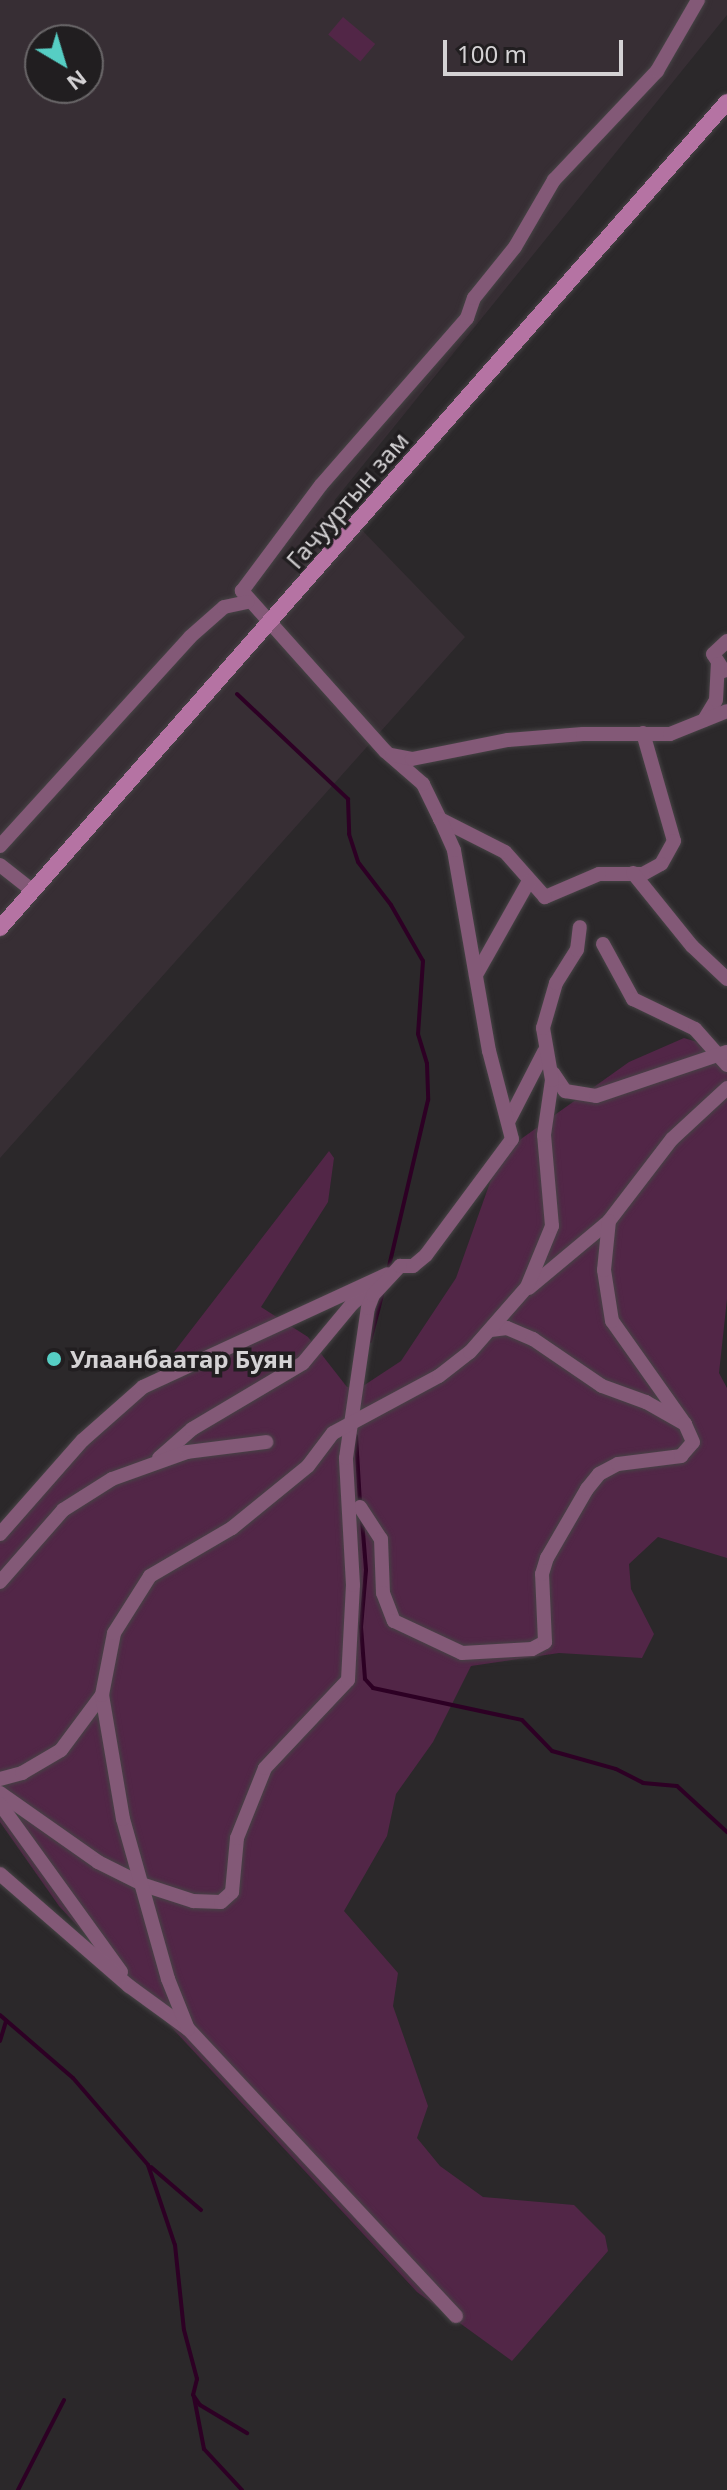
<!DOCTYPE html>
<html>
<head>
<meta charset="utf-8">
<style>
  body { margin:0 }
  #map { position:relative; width:727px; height:2490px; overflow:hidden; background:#2b282a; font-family:"Noto Sans",sans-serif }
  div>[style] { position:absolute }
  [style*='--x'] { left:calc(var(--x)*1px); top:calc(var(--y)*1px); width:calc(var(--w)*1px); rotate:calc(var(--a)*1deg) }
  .built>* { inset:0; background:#372e34 }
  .green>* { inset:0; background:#522647; transform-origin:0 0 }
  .stream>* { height:4px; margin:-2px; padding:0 2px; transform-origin:2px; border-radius:2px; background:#2d0024 }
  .roads { filter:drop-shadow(0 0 2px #464345) drop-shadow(0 0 2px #464345) }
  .street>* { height:14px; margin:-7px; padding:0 7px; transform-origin:7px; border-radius:7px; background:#835977 }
  .secondary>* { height:16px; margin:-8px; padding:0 8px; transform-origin:8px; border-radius:8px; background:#b573a3 }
  .dots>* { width:22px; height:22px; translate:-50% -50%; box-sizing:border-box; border:4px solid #211e20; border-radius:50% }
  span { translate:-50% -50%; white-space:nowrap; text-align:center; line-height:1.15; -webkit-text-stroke:7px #211e20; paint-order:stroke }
  .street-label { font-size:24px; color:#d4d2d4 }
  .poi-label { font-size:24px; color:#d4d2d4; font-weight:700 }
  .left { translate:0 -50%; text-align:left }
  .north { position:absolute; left:24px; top:24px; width:80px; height:80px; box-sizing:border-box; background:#211e20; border:2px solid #696668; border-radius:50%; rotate:142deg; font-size:22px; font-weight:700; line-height:32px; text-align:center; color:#d4d2d4 }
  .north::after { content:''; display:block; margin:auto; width:28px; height:36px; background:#56cec4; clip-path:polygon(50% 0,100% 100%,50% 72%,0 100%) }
  .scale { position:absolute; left:443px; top:40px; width:180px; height:36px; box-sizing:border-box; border:4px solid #d4d2d4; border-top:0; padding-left:10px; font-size:24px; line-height:28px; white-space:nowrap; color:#d4d2d4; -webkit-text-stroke:6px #211e20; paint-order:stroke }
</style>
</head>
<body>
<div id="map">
  <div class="built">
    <i style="clip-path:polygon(evenodd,0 0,727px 0,727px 15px,334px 501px,465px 637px,0 1158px,0 0,40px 40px,88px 40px,88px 88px,40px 88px,40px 40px)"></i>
  </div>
  <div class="green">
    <i style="left:343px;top:17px;width:42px;height:23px;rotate:40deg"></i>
    <i style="clip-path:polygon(684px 1038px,727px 1051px,727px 1299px,719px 1373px,727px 1388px,727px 1558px,658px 1537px,629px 1564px,631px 1589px,654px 1634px,642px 1658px,559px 1653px,471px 1666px,433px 1742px,396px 1794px,387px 1836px,344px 1911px,398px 1973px,393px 2006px,428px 2106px,417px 2138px,440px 2166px,483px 2197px,574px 2205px,605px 2236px,608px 2251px,512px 2361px,417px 2292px,59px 1906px,0 1822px,0 1533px,56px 1469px,164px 1365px,329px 1151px,334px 1158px,328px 1202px,261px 1307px,308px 1337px,347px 1387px,360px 1388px,401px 1361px,456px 1278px,493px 1174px,521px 1139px,629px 1062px)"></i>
  </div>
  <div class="stream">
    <i style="--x:237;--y:694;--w:153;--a:43.4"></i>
    <i style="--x:348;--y:799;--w:35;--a:88"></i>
    <i style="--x:349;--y:834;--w:29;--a:72"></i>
    <i style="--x:358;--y:862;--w:54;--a:52.5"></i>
    <i style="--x:391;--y:905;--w:64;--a:60.3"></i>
    <i style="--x:423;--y:961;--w:73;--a:93.9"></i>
    <i style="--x:418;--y:1034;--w:31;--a:73"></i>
    <i style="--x:427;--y:1064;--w:36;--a:88"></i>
    <i style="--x:428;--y:1100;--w:176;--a:103.2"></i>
    <i style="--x:370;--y:1341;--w:52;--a:-75.4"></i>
    <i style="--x:356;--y:1436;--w:67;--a:86.6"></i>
    <i style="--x:362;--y:1520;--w:50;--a:85.4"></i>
    <i style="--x:366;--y:1570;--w:57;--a:95"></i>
    <i style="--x:361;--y:1627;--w:52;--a:85.6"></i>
    <i style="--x:365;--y:1679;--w:12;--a:48"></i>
    <i style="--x:373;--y:1688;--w:152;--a:12.1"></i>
    <i style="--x:522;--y:1720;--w:43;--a:45.9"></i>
    <i style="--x:552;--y:1751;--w:66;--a:15.7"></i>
    <i style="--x:616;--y:1769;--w:30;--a:27"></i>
    <i style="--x:643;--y:1783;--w:34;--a:5"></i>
    <i style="--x:677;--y:1786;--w:68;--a:42.6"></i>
    <i style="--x:0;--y:2015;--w:96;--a:40.8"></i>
    <i style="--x:73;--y:2078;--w:115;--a:49.2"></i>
    <i style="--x:148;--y:2165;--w:84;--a:71.4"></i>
    <i style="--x:175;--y:2245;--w:85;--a:84"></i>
    <i style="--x:184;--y:2330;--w:51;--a:75.1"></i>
    <i style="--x:197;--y:2379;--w:16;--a:104"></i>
    <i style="--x:193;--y:2395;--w:12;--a:55"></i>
    <i style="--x:200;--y:2405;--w:55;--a:30.8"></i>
    <i style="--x:0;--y:2041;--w:21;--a:-73"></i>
    <i style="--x:151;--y:2167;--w:66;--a:40.7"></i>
    <i style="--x:194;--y:2397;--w:53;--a:79.1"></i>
    <i style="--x:204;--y:2449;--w:56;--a:47.2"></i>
    <i style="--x:18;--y:2490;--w:101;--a:-62.9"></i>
  </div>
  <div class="roads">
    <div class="street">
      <i style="--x:724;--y:671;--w:20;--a:-123"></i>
      <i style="--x:713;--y:654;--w:19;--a:-43"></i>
      <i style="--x:704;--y:720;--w:23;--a:-59"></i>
      <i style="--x:716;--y:700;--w:36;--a:-87"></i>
      <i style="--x:643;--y:733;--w:112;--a:74"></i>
      <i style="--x:674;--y:841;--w:26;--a:119"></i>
      <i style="--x:661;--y:864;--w:21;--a:151"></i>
      <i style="--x:643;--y:874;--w:44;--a:180"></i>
      <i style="--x:599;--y:874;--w:59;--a:156.9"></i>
      <i style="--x:545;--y:897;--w:60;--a:-131.6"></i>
      <i style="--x:505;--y:852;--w:73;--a:-153.1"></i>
      <i style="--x:440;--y:819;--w:39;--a:-116"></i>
      <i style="--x:423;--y:784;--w:50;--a:-139"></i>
      <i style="--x:385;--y:751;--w:215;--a:-131.8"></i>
      <i style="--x:242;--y:591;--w:132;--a:-53.3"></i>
      <i style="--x:321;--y:485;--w:222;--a:-48.8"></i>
      <i style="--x:467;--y:318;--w:21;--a:-71"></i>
      <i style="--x:474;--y:298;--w:65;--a:-51.2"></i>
      <i style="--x:515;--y:247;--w:78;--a:-59.8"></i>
      <i style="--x:554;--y:180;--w:150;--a:-46.6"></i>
      <i style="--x:657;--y:71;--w:82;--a:-60"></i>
      <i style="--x:392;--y:755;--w:20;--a:11"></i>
      <i style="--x:412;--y:759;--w:98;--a:-11.2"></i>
      <i style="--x:508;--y:740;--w:75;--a:-4.6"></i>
      <i style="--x:583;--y:734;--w:87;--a:0"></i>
      <i style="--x:670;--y:734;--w:61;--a:-22"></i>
      <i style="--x:0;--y:846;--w:282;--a:-47.7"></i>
      <i style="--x:190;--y:637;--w:45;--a:-41.4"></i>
      <i style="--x:224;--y:607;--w:24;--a:-12"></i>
      <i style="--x:0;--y:865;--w:42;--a:38.2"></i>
      <i style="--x:633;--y:873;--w:94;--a:51.1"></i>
      <i style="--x:692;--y:946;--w:48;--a:43.3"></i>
      <i style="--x:603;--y:944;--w:63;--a:61.4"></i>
      <i style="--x:633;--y:999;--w:69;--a:25.8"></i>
      <i style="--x:695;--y:1029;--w:48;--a:48.4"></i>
      <i style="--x:476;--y:975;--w:108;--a:-60.6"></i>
      <i style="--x:553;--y:1073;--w:22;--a:56"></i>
      <i style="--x:565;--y:1091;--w:31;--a:9"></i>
      <i style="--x:596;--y:1096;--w:138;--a:-18.6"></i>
      <i style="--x:508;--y:1122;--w:79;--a:-62.8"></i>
      <i style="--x:529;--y:1288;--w:104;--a:-39.9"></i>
      <i style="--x:609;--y:1221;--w:103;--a:-52.5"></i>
      <i style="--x:672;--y:1139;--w:75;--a:-42.8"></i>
      <i style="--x:491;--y:1330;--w:16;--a:-7"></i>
      <i style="--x:507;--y:1328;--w:28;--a:23"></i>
      <i style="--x:533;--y:1339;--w:83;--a:34.3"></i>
      <i style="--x:602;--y:1386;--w:47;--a:20"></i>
      <i style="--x:646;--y:1402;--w:45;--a:29.4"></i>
      <i style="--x:685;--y:1424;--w:126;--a:-125.3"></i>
      <i style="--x:612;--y:1321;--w:52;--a:-98.9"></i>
      <i style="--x:604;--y:1270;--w:49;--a:-84.2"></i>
      <i style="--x:159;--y:1458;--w:44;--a:-41.3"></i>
      <i style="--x:192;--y:1429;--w:129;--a:-30.7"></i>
      <i style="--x:303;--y:1363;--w:77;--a:-50.3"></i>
      <i style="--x:352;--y:1304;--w:25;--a:-40"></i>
      <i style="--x:360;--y:1507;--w:38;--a:57"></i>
      <i style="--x:381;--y:1539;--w:54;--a:87.9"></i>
      <i style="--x:383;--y:1593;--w:30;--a:69"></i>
      <i style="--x:394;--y:1621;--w:75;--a:25.2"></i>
      <i style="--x:462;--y:1653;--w:70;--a:-3.3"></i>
      <i style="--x:532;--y:1649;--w:15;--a:-28"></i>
      <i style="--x:545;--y:1642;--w:68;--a:-92.5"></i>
      <i style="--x:542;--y:1574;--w:17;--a:-73"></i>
      <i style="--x:547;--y:1558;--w:80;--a:-59.9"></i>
      <i style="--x:587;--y:1489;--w:19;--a:-51"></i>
      <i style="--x:599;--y:1474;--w:21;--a:-28"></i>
      <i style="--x:618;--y:1464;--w:64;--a:-7.2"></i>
      <i style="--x:681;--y:1456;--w:18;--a:-49"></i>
      <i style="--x:693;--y:1442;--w:20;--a:-114"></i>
      <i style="--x:0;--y:1534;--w:125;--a:-48.6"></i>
      <i style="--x:83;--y:1440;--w:80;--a:-41.5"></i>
      <i style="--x:143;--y:1387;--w:269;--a:-24.8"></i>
      <i style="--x:0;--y:1582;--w:96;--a:-48.8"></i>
      <i style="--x:63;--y:1510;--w:58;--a:-32.3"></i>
      <i style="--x:112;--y:1479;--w:80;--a:-19.8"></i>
      <i style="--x:187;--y:1452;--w:80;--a:-7.2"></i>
      <i style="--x:0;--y:1779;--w:23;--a:-15"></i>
      <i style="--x:22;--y:1773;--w:45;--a:-30.5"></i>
      <i style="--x:61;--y:1750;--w:69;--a:-53.3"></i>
      <i style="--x:0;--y:1793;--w:120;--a:35.1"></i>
      <i style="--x:98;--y:1862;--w:51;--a:26.6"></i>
      <i style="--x:144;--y:1885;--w:52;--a:18.1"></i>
      <i style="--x:193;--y:1901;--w:28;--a:2"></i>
      <i style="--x:221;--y:1902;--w:15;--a:-42"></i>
      <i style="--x:232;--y:1892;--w:54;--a:-84.7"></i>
      <i style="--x:237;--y:1838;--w:75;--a:-68.2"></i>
      <i style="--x:265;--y:1768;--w:121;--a:-46.7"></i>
      <i style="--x:348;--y:1680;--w:95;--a:-87"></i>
      <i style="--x:353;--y:1585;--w:127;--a:-93.2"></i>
      <i style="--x:346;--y:1458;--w:152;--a:-81.7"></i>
      <i style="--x:368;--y:1308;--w:14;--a:-69"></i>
      <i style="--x:373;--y:1295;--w:40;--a:-47"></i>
      <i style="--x:400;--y:1266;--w:13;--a:0"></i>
      <i style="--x:413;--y:1266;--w:17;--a:-40"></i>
      <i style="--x:426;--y:1255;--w:144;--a:-53.4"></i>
      <i style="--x:512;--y:1139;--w:91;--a:-104.6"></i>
      <i style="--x:489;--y:1051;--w:204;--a:-99.9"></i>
      <i style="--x:454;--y:850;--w:34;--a:-114"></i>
      <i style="--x:0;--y:1804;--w:207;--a:54.2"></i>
      <i style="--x:0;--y:1874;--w:171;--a:41"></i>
      <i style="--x:129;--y:1986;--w:73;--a:36.1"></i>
      <i style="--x:456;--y:2316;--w:393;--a:-133"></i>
      <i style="--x:188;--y:2029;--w:54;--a:-111.8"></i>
      <i style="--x:168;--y:1979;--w:166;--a:-105.7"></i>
      <i style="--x:123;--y:1819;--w:126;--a:-99.6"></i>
      <i style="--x:102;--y:1695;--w:63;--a:-79"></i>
      <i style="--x:114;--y:1633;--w:67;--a:-57.7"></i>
      <i style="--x:150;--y:1576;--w:95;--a:-30.3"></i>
      <i style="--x:232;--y:1528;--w:98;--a:-39.2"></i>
      <i style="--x:308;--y:1466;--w:41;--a:-52.9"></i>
      <i style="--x:333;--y:1433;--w:120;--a:-28.3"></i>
      <i style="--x:439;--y:1376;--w:39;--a:-38"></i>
      <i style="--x:470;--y:1352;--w:86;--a:-48.8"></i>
      <i style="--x:527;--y:1287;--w:66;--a:-67.7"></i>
      <i style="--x:552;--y:1226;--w:91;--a:-95"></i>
      <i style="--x:544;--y:1135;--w:56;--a:-81.7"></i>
      <i style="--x:552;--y:1080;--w:53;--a:-99.8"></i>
      <i style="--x:543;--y:1028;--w:47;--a:-73.9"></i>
      <i style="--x:556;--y:983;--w:39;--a:-58"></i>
      <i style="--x:577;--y:950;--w:23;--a:-83"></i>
    </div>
    <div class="secondary">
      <i style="--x:0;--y:928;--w:1100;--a:-48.65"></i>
    </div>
  </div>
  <div class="dots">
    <i style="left:54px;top:1359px;background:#56cec4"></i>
  </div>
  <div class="street-label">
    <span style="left:347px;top:500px;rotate:-49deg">Гачууртын зам</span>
  </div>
  <div class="poi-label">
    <span class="left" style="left:70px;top:1359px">Улаанбаатар Буян</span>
  </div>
  <div class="north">N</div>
  <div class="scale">100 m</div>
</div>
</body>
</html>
